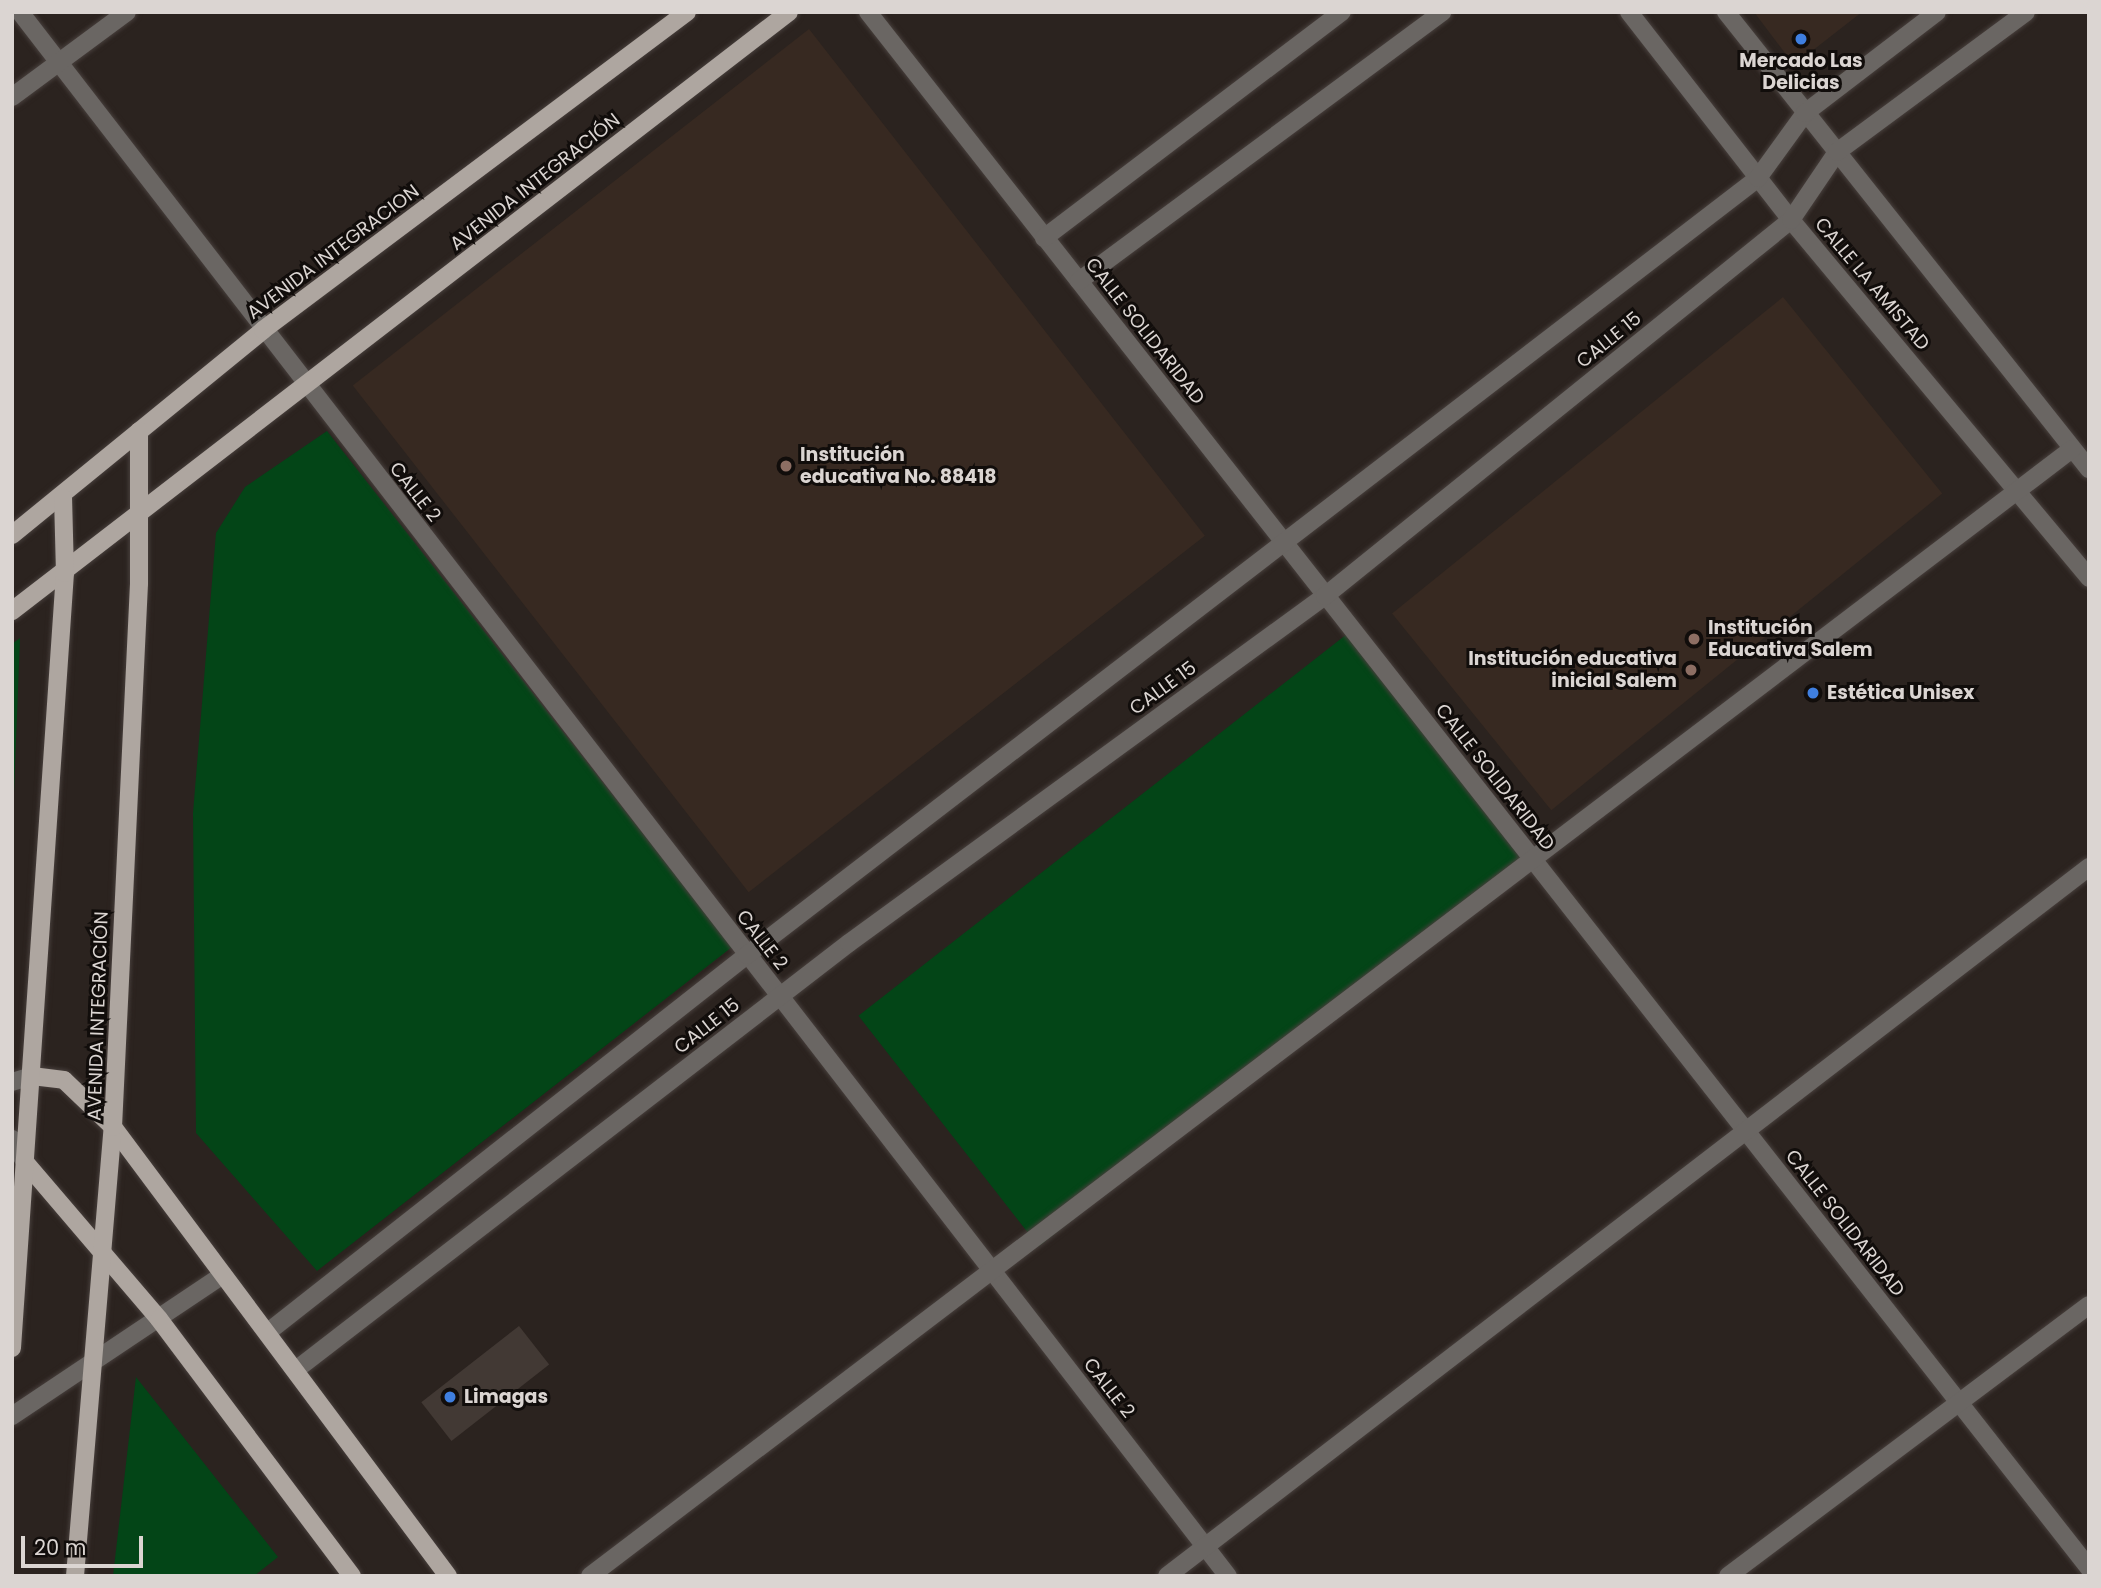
<!DOCTYPE html>
<html>
<head>
<meta charset="utf-8">
<style>
  body { margin:0 }
  #map { position:relative; width:2101px; height:1588px; overflow:hidden; background:#2b231f; font-family:Poppins,sans-serif }
  div>[style] { position:absolute }
  [style*='--x'] { left:calc(var(--x)*1px); top:calc(var(--y)*1px); width:calc(var(--w)*1px); rotate:calc(var(--a)*1deg) }
  .built>* { inset:0; background:#372921; transform-origin:0 0 }
  .green>* { inset:0; background:#034517; transform-origin:0 0 }
  .building>* { inset:0; background:#423934; transform-origin:0 0 }
  .roads { filter:drop-shadow(0 0 2px #473f3c) drop-shadow(0 0 2px #473f3c) }
  .minor>* { height:18px; margin:-9px; padding:0 9px; transform-origin:9px; border-radius:9px; background:#6a6663 }
  .major>* { height:18px; margin:-9px; padding:0 9px; transform-origin:9px; border-radius:9px; background:#aea6a0 }
  .dots>* { width:19px; height:19px; translate:-50% -50%; box-sizing:border-box; border:4px solid #110d0b; border-radius:50% }
  span { translate:-50% -50%; white-space:nowrap; text-align:center; line-height:1.15; -webkit-text-stroke:6px #110d0b; paint-order:stroke }
  .poi-label { font-size:19px; color:#dbd5d2; font-weight:700 }
  .left { translate:0 -50%; text-align:left }
  .right { translate:-100% -50%; text-align:right }
  .street-label { font-size:19px; color:#dbd5d2 }
  .frame { position:absolute; inset:0; border:14px solid #dbd5d2; pointer-events:none }
  .scale { position:absolute; left:21px; top:1536px; width:122px; height:32px; box-sizing:border-box; border:4px solid #dbd5d2; border-top:0; padding-left:9px; font-size:21px; line-height:24px; white-space:nowrap; color:#dbd5d2; -webkit-text-stroke:5px #110d0b; paint-order:stroke }
</style>
</head>
<body>
<div id="map">
  <div class="built">
    <i style="clip-path:polygon(1754px 12px,1862px 12px,1794px 65px)"></i>
    <i style="left:809px;top:29px;width:643px;height:579px;rotate:52deg"></i>
    <i style="left:1783px;top:297px;width:253px;height:503px;rotate:51deg"></i>
  </div>
  <div class="green">
    <i style="clip-path:polygon(327px 431px,732px 947px,317px 1271px,196px 1133px,193px 813px,216px 533px,245px 487px)"></i>
    <i style="left:1347px;top:634px;width:293px;height:620px;rotate:52deg"></i>
    <i style="clip-path:polygon(20px 638px,12px 844px,12px 644px)"></i>
    <i style="clip-path:polygon(136px 1377px,278px 1557px,254px 1576px,113px 1576px)"></i>
  </div>
  <div class="building">
    <i style="left:519px;top:1326px;width:49px;height:124px;rotate:52deg"></i>
  </div>
  <div class="roads">
    <div class="minor">
      <i style="--x:20;--y:12;--w:1976;--a:52.32"></i>
      <i style="--x:868;--y:12;--w:1978;--a:51.88"></i>
      <i style="--x:1629;--y:12;--w:264;--a:52.1"></i>
      <i style="--x:1791;--y:220;--w:466;--a:50.2"></i>
      <i style="--x:1726;--y:12;--w:584;--a:51.54"></i>
      <i style="--x:12;--y:97;--w:143;--a:-36.5"></i>
      <i style="--x:1044;--y:238;--w:374;--a:-37.2"></i>
      <i style="--x:1079;--y:281;--w:452;--a:-36.5"></i>
      <i style="--x:12;--y:1082;--w:21;--a:-17"></i>
      <i style="--x:12;--y:1139;--w:26;--a:61"></i>
      <i style="--x:268;--y:1332;--w:610;--a:-38.2"></i>
      <i style="--x:747;--y:955;--w:1275;--a:-37.54"></i>
      <i style="--x:1758;--y:178;--w:80;--a:-54.1"></i>
      <i style="--x:1805;--y:113;--w:166;--a:-37.4"></i>
      <i style="--x:297;--y:1369;--w:697;--a:-37.66"></i>
      <i style="--x:849;--y:943;--w:589;--a:-36.09"></i>
      <i style="--x:1325;--y:596;--w:599;--a:-38.9"></i>
      <i style="--x:1791;--y:220;--w:82;--a:-55.9"></i>
      <i style="--x:1837;--y:152;--w:235;--a:-36.5"></i>
      <i style="--x:12;--y:1416;--w:254;--a:-33.8"></i>
      <i style="--x:590;--y:1576;--w:1862;--a:-37.25"></i>
      <i style="--x:1167;--y:1576;--w:1163;--a:-37.56"></i>
      <i style="--x:1728;--y:1576;--w:451;--a:-36.9"></i>
    </div>
    <div class="major">
      <i style="--x:12;--y:535;--w:324;--a:-39.2"></i>
      <i style="--x:263;--y:330;--w:530;--a:-36.87"></i>
      <i style="--x:12;--y:611;--w:981;--a:-37.63"></i>
      <i style="--x:32;--y:1076;--w:32;--a:7"></i>
      <i style="--x:64;--y:1080;--w:68;--a:43.8"></i>
      <i style="--x:113;--y:1127;--w:560;--a:53.27"></i>
      <i style="--x:25;--y:1162;--w:206;--a:49.5"></i>
      <i style="--x:159;--y:1319;--w:321;--a:53.1"></i>
      <i style="--x:12;--y:1348;--w:777;--a:-86.09"></i>
      <i style="--x:65;--y:573;--w:75;--a:-91.5"></i>
      <i style="--x:75;--y:1576;--w:451;--a:-85.2"></i>
      <i style="--x:113;--y:1127;--w:545;--a:-87.26"></i>
      <i style="--x:139;--y:583;--w:152;--a:-90"></i>
    </div>
  </div>
  <div class="dots">
    <i style="left:1801px;top:39px;background:#3f7fe0"></i>
    <i style="left:786px;top:466px;background:#8d6e63"></i>
    <i style="left:1694px;top:639px;background:#8d6e63"></i>
    <i style="left:1691px;top:670px;background:#8d6e63"></i>
    <i style="left:1813px;top:693px;background:#3f7fe0"></i>
    <i style="left:450px;top:1397px;background:#3f7fe0"></i>
  </div>
  <div class="poi-label">
    <span style="left:1801px;top:72px">Mercado Las<br>Delicias</span>
    <span class="left" style="left:800px;top:466px">Institución<br>educativa No. 88418</span>
    <span class="left" style="left:1708px;top:639px">Institución<br>Educativa Salem</span>
    <span class="right" style="left:1677px;top:670px">Institución educativa<br>inicial Salem</span>
    <span class="left" style="left:1827px;top:693px">Estética Unisex</span>
    <span class="left" style="left:464px;top:1397px">Limagas</span>
  </div>
  <div class="street-label">
    <span style="left:535px;top:182px;rotate:-38deg">AVENIDA INTEGRACIÓN</span>
    <span style="left:333px;top:252px;rotate:-37deg">AVENIDA INTEGRACION</span>
    <span style="left:1872px;top:284px;rotate:50deg">CALLE LA AMISTAD</span>
    <span style="left:1145px;top:331px;rotate:52deg">CALLE SOLIDARIDAD</span>
    <span style="left:1609px;top:340px;rotate:-39deg">CALLE 15</span>
    <span style="left:415px;top:492px;rotate:52deg">CALLE 2</span>
    <span style="left:1163px;top:688px;rotate:-36deg">CALLE 15</span>
    <span style="left:1495px;top:777px;rotate:52deg">CALLE SOLIDARIDAD</span>
    <span style="left:762px;top:940px;rotate:52deg">CALLE 2</span>
    <span style="left:98px;top:1016px;rotate:-88deg">AVENIDA INTEGRACIÓN</span>
    <span style="left:707px;top:1026px;rotate:-38deg">CALLE 15</span>
    <span style="left:1845px;top:1223px;rotate:52deg">CALLE SOLIDARIDAD</span>
    <span style="left:1109px;top:1388px;rotate:52deg">CALLE 2</span>
  </div>
  <div class="frame"></div>
  <div class="scale">20 m</div>
</div>
</body>
</html>
